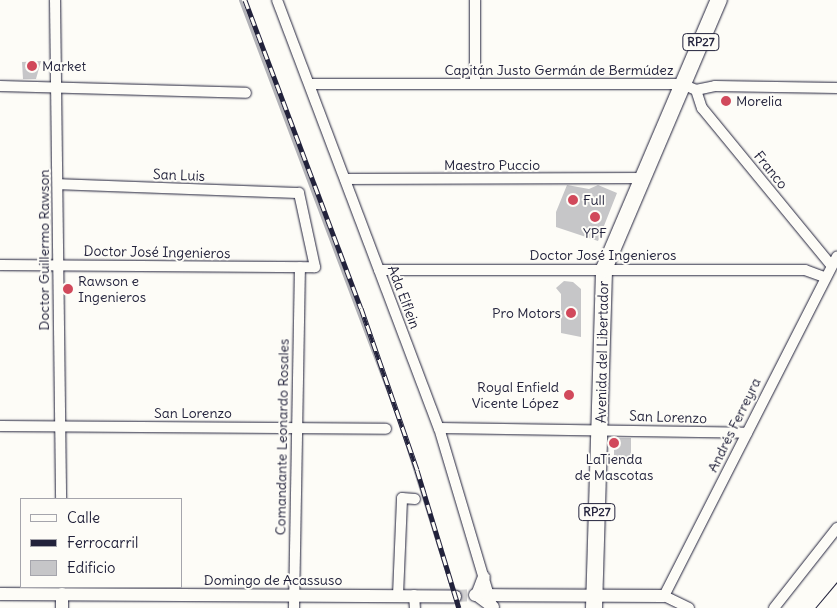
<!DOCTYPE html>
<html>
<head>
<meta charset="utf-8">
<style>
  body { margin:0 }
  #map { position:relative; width:837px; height:608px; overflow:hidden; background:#fdfcf7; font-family:Delius,sans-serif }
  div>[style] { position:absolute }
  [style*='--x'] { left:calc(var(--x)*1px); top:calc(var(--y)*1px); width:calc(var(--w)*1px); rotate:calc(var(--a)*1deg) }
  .stream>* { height:3px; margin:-1.5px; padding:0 1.5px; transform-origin:1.5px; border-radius:1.5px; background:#b2b2b7 }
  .building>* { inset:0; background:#c6c6c8; transform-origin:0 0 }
  .tertiary-tunnel>* { height:12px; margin-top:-6px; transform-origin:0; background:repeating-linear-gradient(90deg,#d1d0d1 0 12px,transparent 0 18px) }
  .roads { filter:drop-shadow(0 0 1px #22223b) drop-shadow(0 0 1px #22223b) }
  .minor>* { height:10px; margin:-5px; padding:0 5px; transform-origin:5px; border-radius:5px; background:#fdfcf7 }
  .tertiary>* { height:12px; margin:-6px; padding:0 6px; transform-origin:6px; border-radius:6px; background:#fdfcf7 }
  .primary>* { height:16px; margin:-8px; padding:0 8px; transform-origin:8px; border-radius:8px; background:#fdfcf7 }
  .tram>* { height:1px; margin:-0.5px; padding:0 0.5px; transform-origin:0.5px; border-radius:0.5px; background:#22223b }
  .rail>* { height:5px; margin-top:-2.5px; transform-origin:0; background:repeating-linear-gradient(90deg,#fdfcf7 0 9px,#22223b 0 18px); box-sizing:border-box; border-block:1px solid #22223b }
  .dots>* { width:14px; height:14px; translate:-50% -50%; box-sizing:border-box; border:2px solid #fdfcf7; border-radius:50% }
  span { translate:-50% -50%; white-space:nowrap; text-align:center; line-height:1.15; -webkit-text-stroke:4px #fdfcf7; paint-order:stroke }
  .shield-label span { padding:1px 4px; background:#fdfcf7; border:1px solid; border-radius:4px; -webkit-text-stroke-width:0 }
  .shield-label { font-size:12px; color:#22223b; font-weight:700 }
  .poi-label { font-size:14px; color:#22223b }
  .left { translate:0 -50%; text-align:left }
  .right { translate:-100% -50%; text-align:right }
  .street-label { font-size:14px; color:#22223b }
  .legend { position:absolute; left:20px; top:498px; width:162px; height:90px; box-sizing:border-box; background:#fdfcf7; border:1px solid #a5a5ac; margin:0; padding:6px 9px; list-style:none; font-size:15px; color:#22223b }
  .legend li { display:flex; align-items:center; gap:10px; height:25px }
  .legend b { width:25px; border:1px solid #a5a5ac }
</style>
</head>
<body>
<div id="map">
  <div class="stream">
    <i style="--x:240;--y:0;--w:456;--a:69.3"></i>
    <i style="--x:401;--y:427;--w:174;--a:72.6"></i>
    <i style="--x:455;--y:599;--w:9;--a:77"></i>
  </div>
  <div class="building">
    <i style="clip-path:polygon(41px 61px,36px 79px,23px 79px,22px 62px)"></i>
    <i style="clip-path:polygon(567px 185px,589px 189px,598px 185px,617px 193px,598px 241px,556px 227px,556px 212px)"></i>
    <i style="clip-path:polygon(564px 281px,573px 282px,581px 289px,581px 337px,561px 333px,561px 294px,556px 288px)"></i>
    <i style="left:614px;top:438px;width:17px;height:20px"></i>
  </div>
  <div class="tertiary-tunnel">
    <i style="--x:455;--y:596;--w:20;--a:-3"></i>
  </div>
  <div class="roads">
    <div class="minor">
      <i style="--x:55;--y:0;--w:499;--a:89.3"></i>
      <i style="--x:277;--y:0;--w:458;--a:69.3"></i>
      <i style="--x:439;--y:428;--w:182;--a:73.4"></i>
      <i style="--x:310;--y:84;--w:372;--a:0"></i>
      <i style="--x:682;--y:84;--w:15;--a:23"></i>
      <i style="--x:696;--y:90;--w:19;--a:-12"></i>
      <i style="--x:715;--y:86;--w:122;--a:0.9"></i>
      <i style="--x:475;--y:84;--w:84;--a:-90"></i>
      <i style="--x:0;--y:86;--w:246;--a:1.6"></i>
      <i style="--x:696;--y:90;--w:19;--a:72"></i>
      <i style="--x:702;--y:108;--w:203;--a:50.6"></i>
      <i style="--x:345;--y:179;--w:295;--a:-0.2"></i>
      <i style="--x:0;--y:265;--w:315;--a:0.4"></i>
      <i style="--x:315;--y:267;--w:76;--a:-102.2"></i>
      <i style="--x:299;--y:193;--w:240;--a:-177.9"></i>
      <i style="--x:379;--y:270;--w:426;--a:0"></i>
      <i style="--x:805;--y:270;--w:20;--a:20"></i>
      <i style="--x:0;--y:426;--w:386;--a:0.4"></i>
      <i style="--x:439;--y:428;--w:308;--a:0.9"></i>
      <i style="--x:398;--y:595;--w:97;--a:-87.6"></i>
      <i style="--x:402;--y:498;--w:13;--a:4"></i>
      <i style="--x:414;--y:595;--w:13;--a:86"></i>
      <i style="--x:294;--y:608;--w:341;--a:-89"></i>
      <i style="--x:689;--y:608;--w:28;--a:-154"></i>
      <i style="--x:664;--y:596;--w:381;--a:-63"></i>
      <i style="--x:774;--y:608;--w:102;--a:-51.8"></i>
    </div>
    <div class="tertiary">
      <i style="--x:0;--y:594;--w:455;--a:0.3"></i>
      <i style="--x:62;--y:594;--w:14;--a:90"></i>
      <i style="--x:475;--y:595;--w:189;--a:0.3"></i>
      <i style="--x:477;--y:595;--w:20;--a:37"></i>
      <i style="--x:477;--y:595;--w:19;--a:-69"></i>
    </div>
    <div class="primary">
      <i style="--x:594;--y:608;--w:339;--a:-88.3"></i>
      <i style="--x:604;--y:269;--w:293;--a:-66.9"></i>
    </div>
  </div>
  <div class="tram">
    <i style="--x:815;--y:608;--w:34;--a:-50"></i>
  </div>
  <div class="rail">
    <i style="--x:245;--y:0;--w:329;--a:69.4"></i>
    <i style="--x:361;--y:308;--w:171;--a:70.9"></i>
    <i style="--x:417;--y:470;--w:144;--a:73.1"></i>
  </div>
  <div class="dots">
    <i style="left:32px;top:66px;background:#d1495b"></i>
    <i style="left:726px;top:101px;background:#d1495b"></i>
    <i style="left:573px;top:200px;background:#d1495b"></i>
    <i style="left:595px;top:217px;background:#d1495b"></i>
    <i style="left:68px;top:289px;background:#d1495b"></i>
    <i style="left:571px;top:313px;background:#d1495b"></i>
    <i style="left:569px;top:395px;background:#d1495b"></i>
    <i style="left:614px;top:443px;background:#d1495b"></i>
  </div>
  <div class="shield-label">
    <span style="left:701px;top:42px">RP27</span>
    <span style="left:597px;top:512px">RP27</span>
  </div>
  <div class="poi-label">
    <span class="left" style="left:42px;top:66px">Market</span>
    <span class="left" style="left:736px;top:101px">Morelia</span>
    <span class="left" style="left:583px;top:200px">Full</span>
    <span style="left:595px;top:233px">YPF</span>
    <span class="left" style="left:78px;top:289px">Rawson e<br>Ingenieros</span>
    <span class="right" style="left:561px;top:313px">Pro Motors</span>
    <span class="right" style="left:559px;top:395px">Royal Enfield<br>Vicente López</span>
    <span style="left:614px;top:467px">LaTienda<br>de Mascotas</span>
  </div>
  <div class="street-label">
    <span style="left:559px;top:70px">Capitán Justo Germán de Bermúdez</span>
    <span style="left:492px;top:165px">Maestro Puccio</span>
    <span style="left:771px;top:170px;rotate:51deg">Franco</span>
    <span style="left:179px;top:175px;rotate:2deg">San Luis</span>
    <span style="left:44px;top:250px;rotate:-90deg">Doctor Guillermo Rawson</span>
    <span style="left:157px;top:252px;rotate:1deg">Doctor José Ingenieros</span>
    <span style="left:603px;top:255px">Doctor José Ingenieros</span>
    <span style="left:404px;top:297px;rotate:69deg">Ada Elflein</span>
    <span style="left:602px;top:352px;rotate:-89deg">Avenida del Libertador</span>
    <span style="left:193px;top:413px">San Lorenzo</span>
    <span style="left:668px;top:417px;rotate:2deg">San Lorenzo</span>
    <span style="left:734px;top:425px;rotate:-64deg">Andrés Ferreyra</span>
    <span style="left:282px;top:437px;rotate:-89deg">Comandante Leonardo Rosales</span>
    <span style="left:273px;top:580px">Domingo de Acassuso</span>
  </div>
  <ul class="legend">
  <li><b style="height:6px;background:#fdfcf7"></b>Calle</li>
  <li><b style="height:6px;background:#22223b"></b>Ferrocarril</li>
  <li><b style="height:14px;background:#c6c6c8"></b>Edificio</li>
  </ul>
</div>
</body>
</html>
